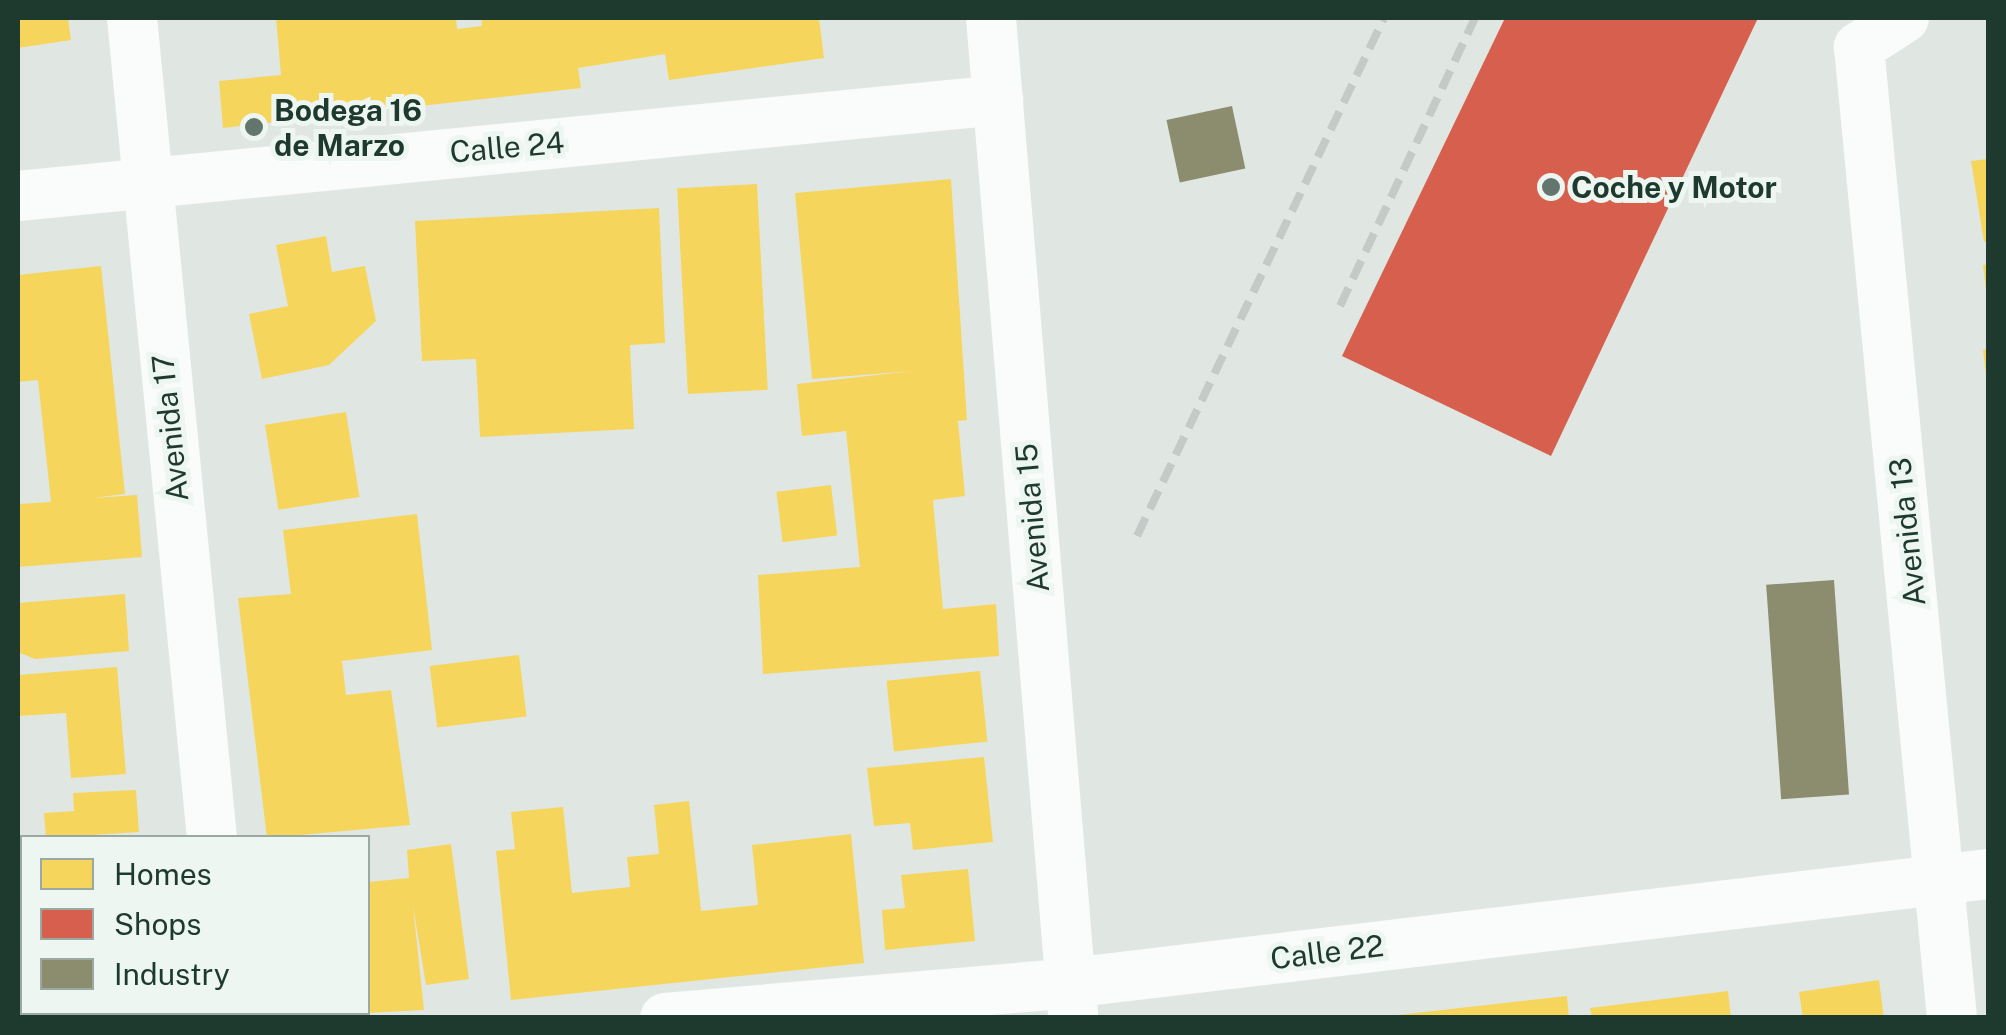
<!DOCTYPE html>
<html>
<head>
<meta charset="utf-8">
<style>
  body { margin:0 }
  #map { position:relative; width:2006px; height:1035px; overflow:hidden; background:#e0e7e3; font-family:"Public Sans",sans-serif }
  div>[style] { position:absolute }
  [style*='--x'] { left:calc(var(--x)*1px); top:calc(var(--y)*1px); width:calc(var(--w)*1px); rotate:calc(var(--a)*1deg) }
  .homes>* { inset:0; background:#f6d55c; transform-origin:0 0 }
  .shops>* { inset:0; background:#d6604d }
  .industry>* { inset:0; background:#8c8c6e; transform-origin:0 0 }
  .street>* { height:50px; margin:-25px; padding:0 25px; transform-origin:25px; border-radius:25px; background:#fafbfb }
  .rail>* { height:8px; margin-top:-4px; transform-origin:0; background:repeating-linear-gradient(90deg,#c5c9c7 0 20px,transparent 0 30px) }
  .dots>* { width:28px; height:28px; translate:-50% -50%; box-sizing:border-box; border:5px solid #edf6f0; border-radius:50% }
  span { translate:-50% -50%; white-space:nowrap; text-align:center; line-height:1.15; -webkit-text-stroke:10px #edf6f0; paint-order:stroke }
  .poi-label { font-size:30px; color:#1e392e; font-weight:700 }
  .left { translate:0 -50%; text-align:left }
  .street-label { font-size:30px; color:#1e392e }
  .frame { position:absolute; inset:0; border:20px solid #1e392e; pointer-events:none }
  .legend { position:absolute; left:20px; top:835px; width:350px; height:180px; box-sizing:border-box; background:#edf6f0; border:2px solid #9aaaa2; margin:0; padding:12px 18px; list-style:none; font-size:30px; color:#1e392e }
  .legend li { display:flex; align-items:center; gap:20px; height:50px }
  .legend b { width:50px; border:2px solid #9aaaa2 }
</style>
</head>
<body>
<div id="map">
  <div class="homes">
    <i style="clip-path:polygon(18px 18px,68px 18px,71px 40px,18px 48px)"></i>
    <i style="clip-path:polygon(276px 18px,456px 18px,457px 29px,482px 26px,481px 18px,819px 18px,824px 58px,669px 80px,665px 54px,578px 68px,581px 88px,223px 128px,219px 81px,281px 75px)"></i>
    <i style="clip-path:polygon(1988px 159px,1988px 241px,1984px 242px,1971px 161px)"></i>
    <i style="clip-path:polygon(951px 179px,967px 420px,958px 421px,965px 496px,933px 500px,943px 609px,996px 604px,999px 656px,763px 674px,758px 575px,860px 567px,846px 431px,802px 436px,797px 384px,912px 371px,812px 379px,795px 193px)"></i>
    <i style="left:757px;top:184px;width:206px;height:80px;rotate:87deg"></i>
    <i style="clip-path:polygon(659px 208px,665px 343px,630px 345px,634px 429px,480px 437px,476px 359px,422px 361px,415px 221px)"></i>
    <i style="clip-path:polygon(326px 236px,332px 272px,365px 266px,376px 321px,329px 365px,262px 379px,249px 314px,288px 306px,276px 245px)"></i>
    <i style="clip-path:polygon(1988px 264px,1988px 290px,1986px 290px,1983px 265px)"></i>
    <i style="clip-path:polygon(101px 266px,125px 494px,92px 498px,137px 495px,142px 557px,18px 567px,18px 504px,51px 502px,38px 380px,18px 382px,18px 275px)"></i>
    <i style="clip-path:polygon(1988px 349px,1988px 375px,1986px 375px,1983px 350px)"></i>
    <i style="left:346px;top:412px;width:86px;height:82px;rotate:81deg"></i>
    <i style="left:831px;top:485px;width:51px;height:55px;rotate:83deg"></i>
    <i style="clip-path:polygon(417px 514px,432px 650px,342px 661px,346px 695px,391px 690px,410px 825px,267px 838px,238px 598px,291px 594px,283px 530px)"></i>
    <i style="clip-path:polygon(125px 594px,129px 651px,35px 659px,20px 653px,18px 603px)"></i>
    <i style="left:519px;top:655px;width:62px;height:90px;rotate:83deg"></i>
    <i style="clip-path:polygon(117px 667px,126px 774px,71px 778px,66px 713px,18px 716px,18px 675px)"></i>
    <i style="left:980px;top:671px;width:71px;height:94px;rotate:84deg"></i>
    <i style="clip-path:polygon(984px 757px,993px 842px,913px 850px,910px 823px,874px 826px,867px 768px)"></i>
    <i style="clip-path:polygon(136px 790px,139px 832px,46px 838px,44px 813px,74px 811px,73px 793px)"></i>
    <i style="clip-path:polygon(689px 801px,701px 911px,758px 905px,752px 845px,851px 834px,864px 963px,511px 1000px,496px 851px,515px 849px,511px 812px,563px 807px,572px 893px,630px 887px,627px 857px,659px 854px,654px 805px)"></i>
    <i style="clip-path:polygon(451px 844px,469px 979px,426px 985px,413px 906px,424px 1010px,272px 1018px,272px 1012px,368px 1012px,368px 882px,409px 878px,407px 850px)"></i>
    <i style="clip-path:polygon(968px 869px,975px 941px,885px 950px,882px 910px,905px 908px,901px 875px)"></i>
    <i style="clip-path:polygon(18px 879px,22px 879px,18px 962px)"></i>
    <i style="clip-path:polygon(1879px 980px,1884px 1018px,1803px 1018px,1799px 992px)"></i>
    <i style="clip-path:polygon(1728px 991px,1731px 1018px,1592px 1018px,1590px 1008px)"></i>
    <i style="clip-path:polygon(1567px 996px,1569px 1018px,1398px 1018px,1398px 1015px)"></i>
    <i style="left:34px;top:1012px;width:59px;height:6px"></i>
  </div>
  <div class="shops">
    <i style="clip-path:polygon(1505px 18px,1758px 18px,1551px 456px,1342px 356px)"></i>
  </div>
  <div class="industry">
    <i style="left:1232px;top:106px;width:64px;height:67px;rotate:78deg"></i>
    <i style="left:1834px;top:580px;width:215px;height:68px;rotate:86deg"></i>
  </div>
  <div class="street">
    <i style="--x:132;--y:18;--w:824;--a:84.43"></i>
    <i style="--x:991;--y:18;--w:999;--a:85.29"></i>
    <i style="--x:1904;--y:18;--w:54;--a:147.2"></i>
    <i style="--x:1859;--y:47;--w:975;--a:84.53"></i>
    <i style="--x:18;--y:196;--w:985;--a:-5.59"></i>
    <i style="--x:229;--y:1012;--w:6;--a:81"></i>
    <i style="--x:665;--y:1018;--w:407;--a:-4.9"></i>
    <i style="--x:1070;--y:983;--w:924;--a:-6.77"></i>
  </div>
  <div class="rail">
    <i style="--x:1340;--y:306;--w:318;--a:-64.9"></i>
    <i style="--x:1137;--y:536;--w:574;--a:-64.51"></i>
  </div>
  <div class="dots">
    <i style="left:254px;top:127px;background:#62766d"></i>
    <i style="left:1551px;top:187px;background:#62766d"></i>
  </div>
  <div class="poi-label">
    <span class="left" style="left:274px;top:127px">Bodega 16<br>de Marzo</span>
    <span class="left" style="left:1571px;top:187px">Coche y Motor</span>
  </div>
  <div class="street-label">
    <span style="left:507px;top:147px;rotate:-5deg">Calle 24</span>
    <span style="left:170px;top:428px;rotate:-96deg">Avenida 17</span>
    <span style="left:1032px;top:518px;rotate:-95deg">Avenida 15</span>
    <span style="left:1907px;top:532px;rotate:-96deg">Avenida 13</span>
    <span style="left:1327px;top:952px;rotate:-7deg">Calle 22</span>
  </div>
  <div class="frame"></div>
  <ul class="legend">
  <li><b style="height:28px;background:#f6d55c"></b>Homes</li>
  <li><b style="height:28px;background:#d6604d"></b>Shops</li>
  <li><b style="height:28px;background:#8c8c6e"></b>Industry</li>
  </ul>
</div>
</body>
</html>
